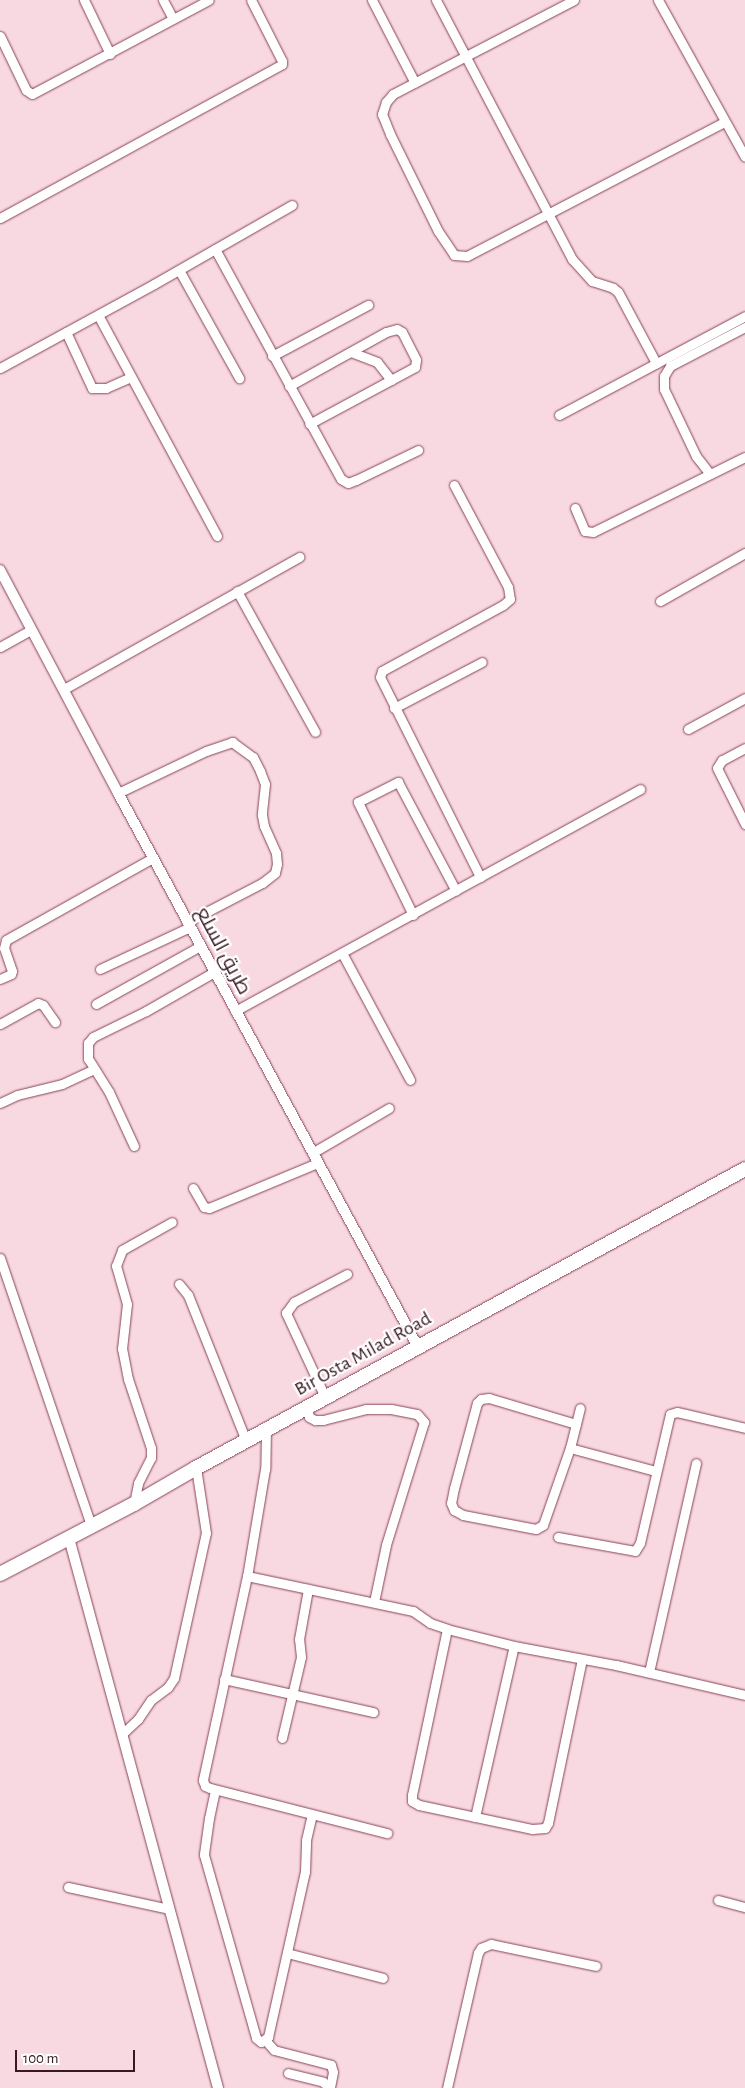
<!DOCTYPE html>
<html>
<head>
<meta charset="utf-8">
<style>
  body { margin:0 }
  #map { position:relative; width:745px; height:2088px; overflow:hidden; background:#f9d9e1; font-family:"Alegreya Sans",Cairo,sans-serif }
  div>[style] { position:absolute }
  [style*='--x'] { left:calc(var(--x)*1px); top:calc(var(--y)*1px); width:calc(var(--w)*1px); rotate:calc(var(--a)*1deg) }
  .roads { filter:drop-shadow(0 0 1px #864458) drop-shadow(0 0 1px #864458) }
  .minor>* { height:9px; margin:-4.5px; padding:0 4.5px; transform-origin:4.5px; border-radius:4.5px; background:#fff }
  .tertiary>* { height:10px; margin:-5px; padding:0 5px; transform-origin:5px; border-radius:5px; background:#fff }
  .primary>* { height:14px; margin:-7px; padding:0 7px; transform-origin:7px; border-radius:7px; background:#fff }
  span { translate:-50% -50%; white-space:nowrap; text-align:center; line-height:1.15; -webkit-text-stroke:4.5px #fff; paint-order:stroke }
  .street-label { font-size:20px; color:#361922 }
  .scale { position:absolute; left:15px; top:2050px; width:120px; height:22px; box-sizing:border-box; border:2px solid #361922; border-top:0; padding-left:6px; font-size:15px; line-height:18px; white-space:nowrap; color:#361922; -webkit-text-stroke:4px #fff; paint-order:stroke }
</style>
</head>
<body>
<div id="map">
  <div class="roads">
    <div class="minor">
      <i style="--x:84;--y:0;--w:60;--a:64.3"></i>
      <i style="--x:163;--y:0;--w:21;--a:62"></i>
      <i style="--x:372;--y:0;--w:93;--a:62.6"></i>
      <i style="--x:436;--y:0;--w:293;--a:62.3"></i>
      <i style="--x:572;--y:259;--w:30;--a:48"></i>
      <i style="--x:592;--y:281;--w:22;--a:18"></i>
      <i style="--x:613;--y:288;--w:6;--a:39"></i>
      <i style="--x:618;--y:292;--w:81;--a:61.8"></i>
      <i style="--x:574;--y:0;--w:204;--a:152.6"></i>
      <i style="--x:393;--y:94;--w:11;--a:131"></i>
      <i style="--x:386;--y:102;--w:13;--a:108"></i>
      <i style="--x:382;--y:114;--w:22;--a:68"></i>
      <i style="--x:390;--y:134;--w:108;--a:63.7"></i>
      <i style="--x:438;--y:231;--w:29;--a:56"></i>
      <i style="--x:454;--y:255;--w:13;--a:4"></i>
      <i style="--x:467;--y:256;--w:290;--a:-27.5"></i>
      <i style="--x:658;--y:0;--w:179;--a:61"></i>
      <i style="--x:0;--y:36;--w:60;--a:64.3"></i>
      <i style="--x:26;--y:90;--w:7;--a:34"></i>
      <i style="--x:32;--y:94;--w:200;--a:-28"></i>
      <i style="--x:0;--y:218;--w:321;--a:-28.6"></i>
      <i style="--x:282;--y:64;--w:3;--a:-90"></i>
      <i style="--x:282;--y:61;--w:68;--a:-116.9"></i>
      <i style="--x:215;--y:249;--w:262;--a:61.3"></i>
      <i style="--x:341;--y:479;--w:8;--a:30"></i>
      <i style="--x:348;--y:483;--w:9;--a:-21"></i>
      <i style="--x:356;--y:480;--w:69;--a:-25.8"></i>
      <i style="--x:179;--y:270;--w:124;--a:60.9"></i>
      <i style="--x:98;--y:315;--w:251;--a:61.7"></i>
      <i style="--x:66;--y:332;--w:62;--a:65.1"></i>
      <i style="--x:92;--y:388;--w:14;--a:0"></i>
      <i style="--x:106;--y:388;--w:27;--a:-24"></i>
      <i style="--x:351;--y:352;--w:28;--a:21"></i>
      <i style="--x:377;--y:362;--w:23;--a:52"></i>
      <i style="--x:272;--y:356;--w:109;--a:-28"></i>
      <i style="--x:0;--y:368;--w:175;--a:-28.6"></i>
      <i style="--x:154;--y:284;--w:159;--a:-29.8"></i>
      <i style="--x:289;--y:386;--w:111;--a:-29.1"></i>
      <i style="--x:386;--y:332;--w:11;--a:-15"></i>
      <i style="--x:397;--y:329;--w:6;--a:31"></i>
      <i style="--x:402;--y:332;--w:31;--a:63"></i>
      <i style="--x:416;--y:360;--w:7;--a:98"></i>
      <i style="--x:415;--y:367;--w:120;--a:151.7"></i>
      <i style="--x:559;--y:415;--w:211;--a:-28"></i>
      <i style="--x:710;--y:474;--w:23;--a:-128"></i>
      <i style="--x:696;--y:456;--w:74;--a:-115.5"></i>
      <i style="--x:664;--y:389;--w:13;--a:-90"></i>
      <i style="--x:664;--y:376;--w:12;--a:-59"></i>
      <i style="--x:670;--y:366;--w:85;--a:-27.5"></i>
      <i style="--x:454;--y:485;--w:115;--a:62.1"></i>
      <i style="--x:508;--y:587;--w:12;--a:81"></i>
      <i style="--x:510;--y:599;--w:9;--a:139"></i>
      <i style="--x:503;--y:605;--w:138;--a:151.4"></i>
      <i style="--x:382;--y:671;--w:6;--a:108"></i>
      <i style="--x:380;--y:677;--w:224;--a:63.4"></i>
      <i style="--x:575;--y:508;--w:25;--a:67"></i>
      <i style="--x:585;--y:531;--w:8;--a:7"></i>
      <i style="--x:593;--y:532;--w:169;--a:-26.3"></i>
      <i style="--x:237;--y:591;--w:161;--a:61"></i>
      <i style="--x:660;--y:601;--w:98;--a:-29.5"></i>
      <i style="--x:0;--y:647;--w:35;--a:-29"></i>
      <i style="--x:64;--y:689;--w:270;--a:-29.3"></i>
      <i style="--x:394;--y:708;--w:99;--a:-27.6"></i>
      <i style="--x:688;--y:729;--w:65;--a:-28.5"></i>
      <i style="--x:745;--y:748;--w:26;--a:152"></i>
      <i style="--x:722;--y:760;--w:9;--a:122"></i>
      <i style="--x:717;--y:768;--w:63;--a:63.4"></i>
      <i style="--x:118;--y:793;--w:98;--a:-25.5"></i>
      <i style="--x:206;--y:751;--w:28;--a:-19"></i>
      <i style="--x:232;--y:742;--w:26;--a:36"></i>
      <i style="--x:253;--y:757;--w:16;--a:63"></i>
      <i style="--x:260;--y:771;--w:14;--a:69"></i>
      <i style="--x:265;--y:784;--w:31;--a:96"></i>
      <i style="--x:262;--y:815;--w:11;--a:80"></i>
      <i style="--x:264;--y:826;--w:30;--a:66"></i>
      <i style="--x:276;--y:853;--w:11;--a:85"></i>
      <i style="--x:277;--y:864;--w:9;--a:103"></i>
      <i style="--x:275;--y:873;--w:16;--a:142"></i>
      <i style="--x:262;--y:883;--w:85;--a:152.5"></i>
      <i style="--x:413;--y:915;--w:126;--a:-116"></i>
      <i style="--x:358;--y:802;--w:45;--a:-26.6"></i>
      <i style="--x:398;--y:782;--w:123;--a:62"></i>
      <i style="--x:342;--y:953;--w:144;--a:61.8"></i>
      <i style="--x:100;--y:969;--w:99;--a:-25"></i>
      <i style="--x:0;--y:979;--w:12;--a:-24"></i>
      <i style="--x:11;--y:974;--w:3;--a:-72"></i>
      <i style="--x:12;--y:971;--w:24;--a:-109"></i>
      <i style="--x:4;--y:948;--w:8;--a:-76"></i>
      <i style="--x:6;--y:940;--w:168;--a:-29.2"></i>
      <i style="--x:96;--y:1004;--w:119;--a:-29.1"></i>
      <i style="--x:235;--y:1011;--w:462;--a:-28.7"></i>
      <i style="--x:0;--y:1024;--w:43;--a:-28.9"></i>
      <i style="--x:38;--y:1003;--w:5;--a:22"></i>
      <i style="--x:43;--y:1005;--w:21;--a:55"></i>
      <i style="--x:0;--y:1103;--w:19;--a:-25"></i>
      <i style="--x:17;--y:1095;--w:46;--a:-13.7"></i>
      <i style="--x:62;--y:1084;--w:35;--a:-25"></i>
      <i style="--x:134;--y:1146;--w:60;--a:-114.8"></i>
      <i style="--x:109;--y:1092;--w:39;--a:-122"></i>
      <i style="--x:88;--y:1059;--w:16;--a:-90"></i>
      <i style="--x:88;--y:1043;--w:8;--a:-50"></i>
      <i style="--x:93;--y:1037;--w:59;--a:-26.1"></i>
      <i style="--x:146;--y:1011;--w:78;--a:-29.8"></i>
      <i style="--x:312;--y:1153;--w:89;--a:-30.3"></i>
      <i style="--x:193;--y:1188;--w:22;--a:60"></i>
      <i style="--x:204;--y:1207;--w:5;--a:11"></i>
      <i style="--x:209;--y:1208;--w:117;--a:-22.6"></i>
      <i style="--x:0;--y:1258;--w:283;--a:71.2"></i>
      <i style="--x:179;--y:1284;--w:14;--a:51"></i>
      <i style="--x:188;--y:1295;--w:157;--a:68.3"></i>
      <i style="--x:325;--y:1397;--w:93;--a:-114.9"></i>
      <i style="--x:286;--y:1313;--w:14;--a:-54"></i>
      <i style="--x:294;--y:1302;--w:60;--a:-27.8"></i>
      <i style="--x:307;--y:1408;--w:9;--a:77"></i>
      <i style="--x:309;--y:1417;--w:7;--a:27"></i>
      <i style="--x:315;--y:1420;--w:8;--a:0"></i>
      <i style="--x:323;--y:1420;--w:44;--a:-14.3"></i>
      <i style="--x:366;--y:1409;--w:25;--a:0"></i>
      <i style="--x:391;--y:1409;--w:26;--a:11"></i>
      <i style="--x:417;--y:1414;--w:11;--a:49"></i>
      <i style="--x:424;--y:1422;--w:129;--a:107.2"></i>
      <i style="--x:386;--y:1545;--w:58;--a:101.9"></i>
      <i style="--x:576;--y:1424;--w:91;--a:-163.4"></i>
      <i style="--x:489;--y:1398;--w:8;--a:173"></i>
      <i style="--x:481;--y:1399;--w:6;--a:135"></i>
      <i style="--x:477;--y:1403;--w:88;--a:105.1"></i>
      <i style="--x:454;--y:1488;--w:15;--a:101"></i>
      <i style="--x:451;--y:1503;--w:8;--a:67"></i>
      <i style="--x:454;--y:1510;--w:10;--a:29"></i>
      <i style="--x:463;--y:1515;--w:74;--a:10.9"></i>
      <i style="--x:536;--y:1529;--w:8;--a:-30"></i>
      <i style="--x:543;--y:1525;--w:82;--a:-70.7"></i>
      <i style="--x:570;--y:1448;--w:41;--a:-76"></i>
      <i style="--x:266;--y:1430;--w:39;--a:91"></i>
      <i style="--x:265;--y:1469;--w:109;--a:99.5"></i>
      <i style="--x:247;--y:1576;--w:209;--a:102.2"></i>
      <i style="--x:203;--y:1780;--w:6;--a:72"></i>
      <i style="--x:205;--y:1786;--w:5;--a:22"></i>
      <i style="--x:210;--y:1788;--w:183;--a:14.3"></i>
      <i style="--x:570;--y:1448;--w:89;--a:15"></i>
      <i style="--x:134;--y:1504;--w:21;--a:-79"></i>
      <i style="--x:138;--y:1483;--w:28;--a:-63"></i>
      <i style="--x:151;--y:1458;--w:10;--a:-90"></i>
      <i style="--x:151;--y:1448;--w:73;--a:-108.4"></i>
      <i style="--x:128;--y:1379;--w:31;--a:-101"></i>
      <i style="--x:122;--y:1349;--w:45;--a:-83.7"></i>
      <i style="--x:127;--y:1304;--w:40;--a:-106"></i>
      <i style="--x:116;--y:1266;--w:17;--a:-69"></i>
      <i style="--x:122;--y:1250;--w:57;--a:-29.2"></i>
      <i style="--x:558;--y:1537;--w:78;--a:10.3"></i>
      <i style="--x:635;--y:1551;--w:9;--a:-58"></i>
      <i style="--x:640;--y:1543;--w:132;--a:-76.9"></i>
      <i style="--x:670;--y:1414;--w:7;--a:-16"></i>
      <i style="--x:677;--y:1412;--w:70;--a:13.2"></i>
      <i style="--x:247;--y:1576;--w:170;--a:11.9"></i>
      <i style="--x:413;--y:1611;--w:21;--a:35"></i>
      <i style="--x:430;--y:1623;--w:18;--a:19"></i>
      <i style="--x:447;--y:1629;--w:69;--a:14.2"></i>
      <i style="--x:514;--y:1646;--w:104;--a:10.6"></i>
      <i style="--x:616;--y:1665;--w:132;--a:13.1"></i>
      <i style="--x:447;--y:1629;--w:170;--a:101.9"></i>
      <i style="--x:412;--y:1795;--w:6;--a:90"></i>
      <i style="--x:412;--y:1801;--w:8;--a:30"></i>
      <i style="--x:419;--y:1805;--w:116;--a:12"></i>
      <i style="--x:532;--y:1829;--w:13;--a:-4"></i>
      <i style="--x:545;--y:1828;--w:6;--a:-59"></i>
      <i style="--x:548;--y:1823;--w:167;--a:-78.3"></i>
      <i style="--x:649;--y:1672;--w:214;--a:-77.3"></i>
      <i style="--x:224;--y:1679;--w:153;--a:12.5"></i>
      <i style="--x:123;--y:1733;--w:21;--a:-43"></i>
      <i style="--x:138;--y:1719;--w:23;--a:-56"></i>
      <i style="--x:151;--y:1700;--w:21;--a:-37"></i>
      <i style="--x:168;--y:1687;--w:11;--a:-56"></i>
      <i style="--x:174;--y:1678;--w:148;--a:-77.6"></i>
      <i style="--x:206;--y:1533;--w:66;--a:-98.7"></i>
      <i style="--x:282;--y:1738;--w:83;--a:-76.8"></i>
      <i style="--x:301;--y:1657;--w:18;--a:-96"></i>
      <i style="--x:299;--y:1639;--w:51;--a:-79.8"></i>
      <i style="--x:215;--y:1790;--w:29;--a:102"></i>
      <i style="--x:209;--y:1818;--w:37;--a:98"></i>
      <i style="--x:204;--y:1855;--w:190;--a:74.1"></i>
      <i style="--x:256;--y:2038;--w:6;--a:39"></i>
      <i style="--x:261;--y:2042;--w:9;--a:-36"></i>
      <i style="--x:268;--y:2037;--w:169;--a:-77.4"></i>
      <i style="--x:305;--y:1872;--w:32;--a:-88"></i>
      <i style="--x:306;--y:1840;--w:26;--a:-77"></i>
      <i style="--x:475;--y:1817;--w:175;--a:-77.2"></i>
      <i style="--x:68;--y:1887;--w:103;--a:12.3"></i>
      <i style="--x:718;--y:1900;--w:28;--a:15"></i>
      <i style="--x:287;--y:1953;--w:99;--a:14.6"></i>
      <i style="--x:266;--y:2041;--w:12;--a:48"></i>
      <i style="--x:274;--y:2050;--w:59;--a:14.7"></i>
      <i style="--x:331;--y:2065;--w:7;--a:74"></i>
      <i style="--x:333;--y:2072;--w:15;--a:101"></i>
      <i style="--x:288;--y:2073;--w:36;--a:14"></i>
      <i style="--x:323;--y:2082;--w:9;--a:41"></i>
      <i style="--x:447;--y:2088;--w:139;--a:-77.1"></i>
      <i style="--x:478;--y:1953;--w:6;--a:-59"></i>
      <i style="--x:481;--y:1948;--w:11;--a:-22"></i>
      <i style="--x:491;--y:1944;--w:107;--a:11.8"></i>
    </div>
    <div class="tertiary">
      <i style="--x:0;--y:570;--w:252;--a:62.1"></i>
      <i style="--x:118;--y:793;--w:630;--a:61.56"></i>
      <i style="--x:69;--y:1538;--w:570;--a:74.84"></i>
    </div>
    <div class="primary">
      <i style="--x:0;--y:1574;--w:151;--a:-27.6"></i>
      <i style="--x:134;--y:1504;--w:72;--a:-30.1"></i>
      <i style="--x:196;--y:1468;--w:625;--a:-28.57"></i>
    </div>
  </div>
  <div class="street-label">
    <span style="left:223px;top:951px;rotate:62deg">طريق السلع</span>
    <span style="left:363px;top:1354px;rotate:-29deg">Bir Osta Milad Road</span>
  </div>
  <div class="scale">100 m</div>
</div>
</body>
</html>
